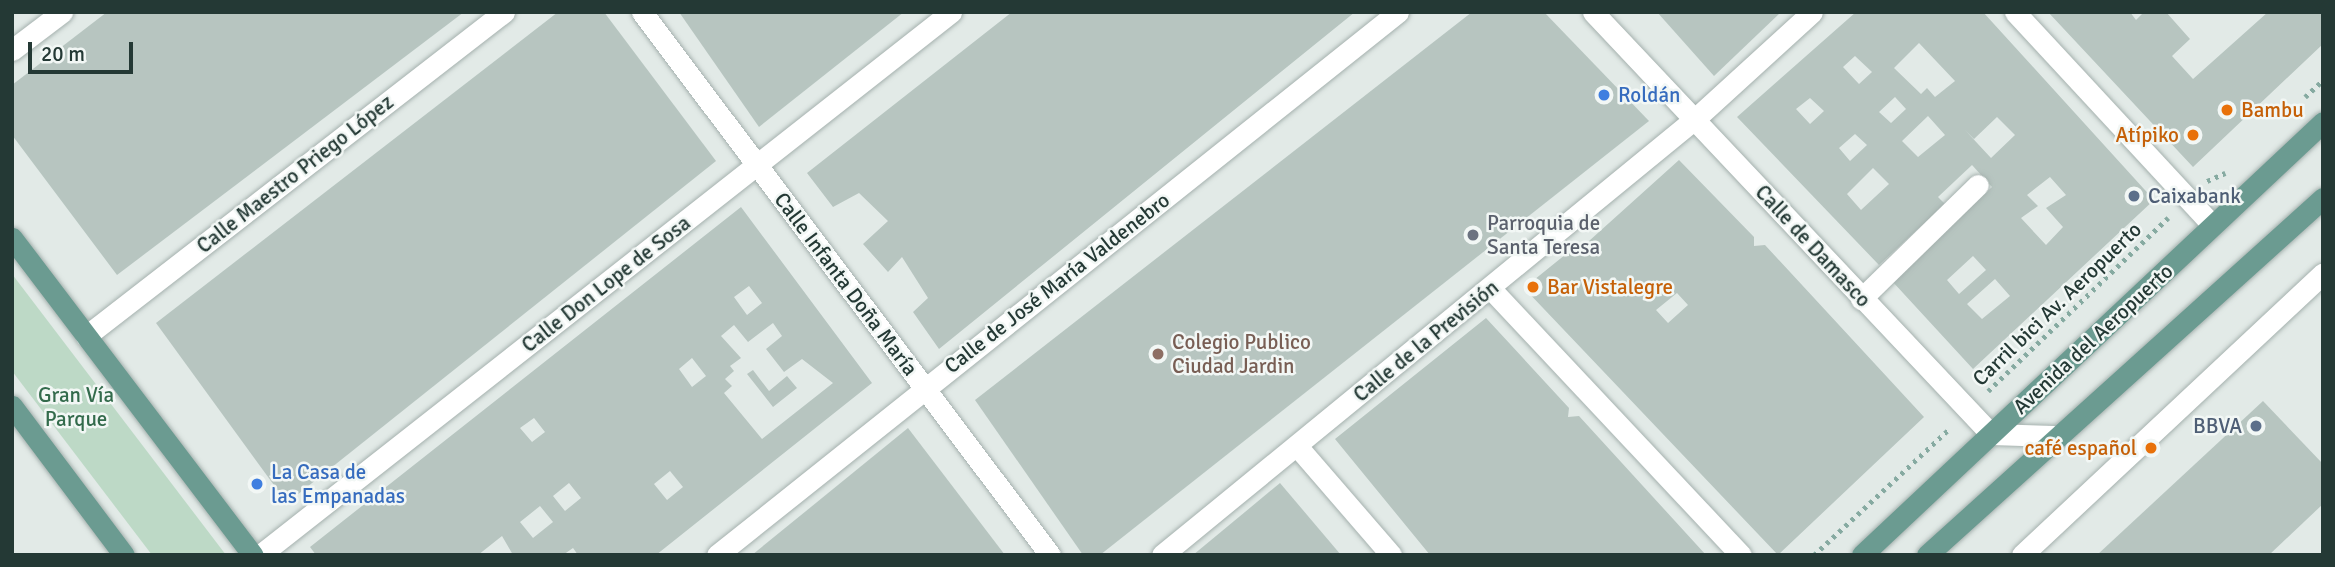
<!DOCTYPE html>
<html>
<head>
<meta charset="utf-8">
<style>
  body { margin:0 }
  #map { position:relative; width:2335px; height:567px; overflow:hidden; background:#e2eae7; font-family:Signika,sans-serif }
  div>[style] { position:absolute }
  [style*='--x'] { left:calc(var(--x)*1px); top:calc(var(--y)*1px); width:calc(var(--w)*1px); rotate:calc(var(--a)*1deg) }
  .green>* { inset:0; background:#bdd9c6 }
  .building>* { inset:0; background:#b7c5c0 }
  .path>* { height:4.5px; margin-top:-2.25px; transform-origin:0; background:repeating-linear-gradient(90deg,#86aaa1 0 3.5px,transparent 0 8.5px) }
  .roads { filter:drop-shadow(0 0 2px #a5b1ae) drop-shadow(0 0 2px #a5b1ae) }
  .pedestrian>* { height:21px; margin:-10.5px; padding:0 10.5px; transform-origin:10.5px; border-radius:10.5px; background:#fff }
  .minor>* { height:21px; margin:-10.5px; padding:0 10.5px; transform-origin:10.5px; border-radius:10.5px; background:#fff }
  .tertiary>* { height:21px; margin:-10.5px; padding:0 10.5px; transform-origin:10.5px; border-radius:10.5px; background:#fff }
  .primary>* { height:21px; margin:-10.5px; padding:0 10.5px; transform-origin:10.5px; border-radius:10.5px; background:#6b9b91 }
  .dots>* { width:19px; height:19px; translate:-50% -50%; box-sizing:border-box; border:4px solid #f2f7f5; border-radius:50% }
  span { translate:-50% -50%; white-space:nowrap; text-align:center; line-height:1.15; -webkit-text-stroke:5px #f2f7f5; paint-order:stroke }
  .shop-label { font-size:21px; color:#366cbe }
  .left { translate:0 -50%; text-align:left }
  .food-label { font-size:21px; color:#c56008 }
  .right { translate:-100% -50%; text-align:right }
  .street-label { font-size:21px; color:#243935 }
  .service-label { font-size:21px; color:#4e5e75 }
  .worship-label { font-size:21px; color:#5b616d }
  .education-label { font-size:21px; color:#785e54 }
  .park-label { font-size:21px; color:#336b4c }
  .frame { position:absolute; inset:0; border:14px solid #243935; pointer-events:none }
  .scale { position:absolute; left:28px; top:42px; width:105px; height:32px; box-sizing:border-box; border:4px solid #243935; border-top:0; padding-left:9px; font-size:21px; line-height:24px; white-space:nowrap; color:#243935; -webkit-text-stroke:5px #f2f7f5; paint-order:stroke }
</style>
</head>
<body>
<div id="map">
  <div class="green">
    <i style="clip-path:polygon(12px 274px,226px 555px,152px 555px,12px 371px)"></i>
  </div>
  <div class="building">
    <i style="clip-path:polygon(107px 12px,464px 12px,117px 275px,12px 135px,12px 85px)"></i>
    <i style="clip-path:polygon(558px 12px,604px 12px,716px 161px,287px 503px,156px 323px)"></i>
    <i style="clip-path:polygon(679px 12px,904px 12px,759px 127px)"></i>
    <i style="clip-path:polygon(1012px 12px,1355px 12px,939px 349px,913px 312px,928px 298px,902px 257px,888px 272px,863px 244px,888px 221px,859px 193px,833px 207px,807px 173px)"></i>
    <i style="clip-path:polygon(1472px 12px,1544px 12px,1649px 121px,1100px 555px,1083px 555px,975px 400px)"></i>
    <i style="clip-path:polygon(1657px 12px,1781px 12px,1714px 76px)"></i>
    <i style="clip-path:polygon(evenodd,1856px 12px,1983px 12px,2154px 200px,1973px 369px,1892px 281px,1992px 187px,1972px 165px,1938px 197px,1945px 204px,1879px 265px,1737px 117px,1856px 12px,1919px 43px,1955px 81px,1935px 97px,1927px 88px,1921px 94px,1894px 68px,1919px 43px,1856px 12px,1855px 56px,1872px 72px,1859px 84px,1843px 67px,1855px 56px,1856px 12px,1895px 97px,1906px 109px,1891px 123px,1879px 112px,1895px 97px,1856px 12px,1810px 98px,1824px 111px,1810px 124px,1796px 109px,1810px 98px,1856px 12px,1928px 116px,1945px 135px,1918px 157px,1902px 141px,1928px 116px,1856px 12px,1997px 117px,2015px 135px,1991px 158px,1965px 130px,1974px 139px,1997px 117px,1856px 12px,1855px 134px,1867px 145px,1850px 161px,1839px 148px,1855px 134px,1856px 12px,1873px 168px,1889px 184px,1861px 210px,1847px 194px,1873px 168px,1856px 12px,2050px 177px,2066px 195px,2046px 208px,2063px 227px,2046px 245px,2021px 218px,2038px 206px,2027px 195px,2050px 177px,1856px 12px,1973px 256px,1986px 270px,1959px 294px,1947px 280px,1973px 256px,1856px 12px,1995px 279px,2010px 296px,1982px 319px,1967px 304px,1995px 279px)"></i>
    <i style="clip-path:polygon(2048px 12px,2130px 12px,2136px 20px,2144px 12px,2166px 12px,2190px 39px,2172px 56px,2193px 79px,2268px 12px,2323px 12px,2323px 44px,2193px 167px)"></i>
    <i style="clip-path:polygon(evenodd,1679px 160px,1754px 237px,1754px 246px,1765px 245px,1924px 417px,1778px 555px,1524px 288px,1576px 246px,1579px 250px,1679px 160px,1677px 293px,1688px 305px,1668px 323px,1656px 310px,1677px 293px)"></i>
    <i style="clip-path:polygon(evenodd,741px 207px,872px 383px,656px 555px,578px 555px,573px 548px,563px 555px,513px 555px,502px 536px,478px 555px,316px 555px,310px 547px,741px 207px,749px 286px,762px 303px,747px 315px,734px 297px,749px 286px,741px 207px,773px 323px,782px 336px,766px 349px,784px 372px,802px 359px,833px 383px,762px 439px,724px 393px,732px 386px,725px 379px,734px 371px,730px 366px,741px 358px,721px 336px,734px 325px,748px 342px,773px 323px,741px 207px,692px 358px,706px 376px,692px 387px,679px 369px,692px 358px,741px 207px,534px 418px,545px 432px,532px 442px,520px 428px,534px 418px,741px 207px,670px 471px,683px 487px,667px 500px,654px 484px,670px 471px,741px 207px,569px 483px,581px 498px,565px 511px,553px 496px,569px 483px,741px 207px,540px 506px,553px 522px,533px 538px,520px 522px,540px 506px)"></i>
    <i style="clip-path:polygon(1486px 318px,1569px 408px,1568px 417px,1579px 416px,1706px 555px,1430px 555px,1335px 439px)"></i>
    <i style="clip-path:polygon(753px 370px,769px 391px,787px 376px,797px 388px,773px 407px,747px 374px)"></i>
    <i style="clip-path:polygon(2263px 401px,2323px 464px,2323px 504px,2269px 555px,2097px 555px)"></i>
    <i style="clip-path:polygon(908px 428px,1005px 555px,752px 555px)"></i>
    <i style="clip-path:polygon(1280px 483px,1341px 555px,1193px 555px)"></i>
  </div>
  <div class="path">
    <i style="--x:2305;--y:97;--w:25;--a:-43"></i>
    <i style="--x:2207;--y:181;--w:20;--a:-24"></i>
    <i style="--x:1988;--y:391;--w:250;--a:-43.9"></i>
    <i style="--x:1814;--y:555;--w:185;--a:-43"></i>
  </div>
  <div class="roads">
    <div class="pedestrian">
      <i style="--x:2015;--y:12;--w:290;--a:47.2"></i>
      <i style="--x:1861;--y:299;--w:163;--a:-44.3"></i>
      <i style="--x:1297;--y:446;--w:144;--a:49.2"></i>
    </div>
    <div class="minor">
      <i style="--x:642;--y:12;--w:679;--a:53.08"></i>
      <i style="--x:12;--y:50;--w:63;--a:-37.2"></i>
      <i style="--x:1491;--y:289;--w:365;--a:46.8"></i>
      <i style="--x:86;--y:336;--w:529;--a:-37.78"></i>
      <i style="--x:260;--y:555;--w:879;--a:-38.16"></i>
      <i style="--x:717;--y:555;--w:871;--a:-38.57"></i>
      <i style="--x:1162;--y:555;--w:690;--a:-39.3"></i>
      <i style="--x:1696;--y:118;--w:157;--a:-42.4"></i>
    </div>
    <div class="tertiary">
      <i style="--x:1593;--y:12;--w:580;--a:46.68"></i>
      <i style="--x:1991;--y:434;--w:62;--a:1.8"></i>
      <i style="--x:2022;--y:555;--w:412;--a:-43.1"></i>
    </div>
    <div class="primary">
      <i style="--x:12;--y:238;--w:398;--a:52.8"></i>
      <i style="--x:12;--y:406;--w:186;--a:53.1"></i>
      <i style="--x:1862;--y:555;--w:632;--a:-43.21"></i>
      <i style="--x:1927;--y:555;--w:533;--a:-42.04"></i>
    </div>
  </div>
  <div class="dots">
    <i style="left:1604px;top:95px;background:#3f7fe0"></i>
    <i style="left:2227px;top:110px;background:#e8710a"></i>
    <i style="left:2193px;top:135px;background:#e8710a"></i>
    <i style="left:2134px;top:196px;background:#5c6f8a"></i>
    <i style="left:1473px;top:235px;background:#6b7280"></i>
    <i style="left:1533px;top:287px;background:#e8710a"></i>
    <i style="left:1158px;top:354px;background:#8d6e63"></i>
    <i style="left:2256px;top:426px;background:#5c6f8a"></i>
    <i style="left:2151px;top:448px;background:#e8710a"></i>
    <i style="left:257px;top:484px;background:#3f7fe0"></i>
  </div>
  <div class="shop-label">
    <span class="left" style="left:1618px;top:95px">Roldán</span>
    <span class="left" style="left:271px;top:484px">La Casa de<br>las Empanadas</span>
  </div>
  <div class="food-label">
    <span class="left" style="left:2241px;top:110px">Bambu</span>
    <span class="right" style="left:2179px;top:135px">Atípiko</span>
    <span class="left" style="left:1547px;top:287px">Bar Vistalegre</span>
    <span class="right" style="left:2137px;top:448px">café español</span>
  </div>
  <div class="street-label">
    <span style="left:295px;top:174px;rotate:-38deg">Calle Maestro Priego López</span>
    <span style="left:1813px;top:246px;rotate:47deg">Calle de Damasco</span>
    <span style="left:1057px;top:283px;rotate:-38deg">Calle de José María Valdenebro</span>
    <span style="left:606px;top:284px;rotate:-38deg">Calle Don Lope de Sosa</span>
    <span style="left:846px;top:284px;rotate:53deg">Calle Infanta Doña María</span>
    <span style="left:2057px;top:304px;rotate:-44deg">Carril bici Av. Aeropuerto</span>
    <span style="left:2093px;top:339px;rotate:-43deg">Avenida del Aeropuerto</span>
    <span style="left:1426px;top:341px;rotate:-39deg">Calle de la Previsión</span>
  </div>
  <div class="service-label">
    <span class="left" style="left:2148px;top:196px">Caixabank</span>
    <span class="right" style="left:2242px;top:426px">BBVA</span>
  </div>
  <div class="worship-label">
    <span class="left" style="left:1487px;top:235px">Parroquia de<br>Santa Teresa</span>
  </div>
  <div class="education-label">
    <span class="left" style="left:1172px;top:354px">Colegio Publico<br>Ciudad Jardin</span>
  </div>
  <div class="park-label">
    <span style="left:76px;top:407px">Gran Vía<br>Parque</span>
  </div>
  <div class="frame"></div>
  <div class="scale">20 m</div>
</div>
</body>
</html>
